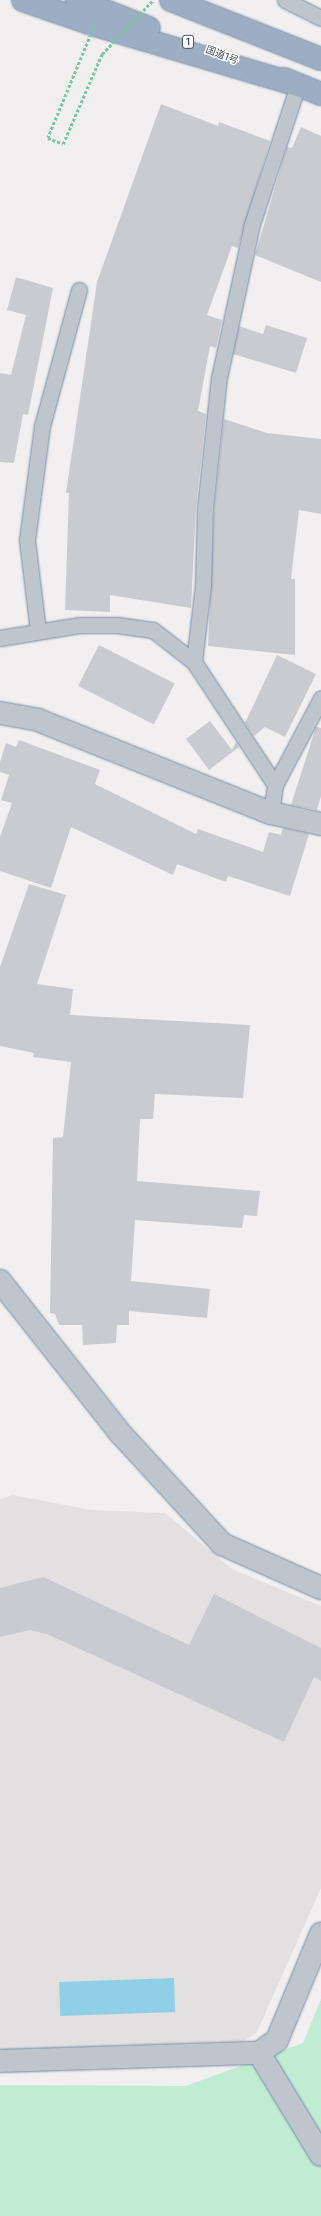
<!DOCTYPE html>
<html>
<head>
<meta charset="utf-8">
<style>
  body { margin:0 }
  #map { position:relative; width:321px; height:2216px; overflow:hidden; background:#f1efef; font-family:Inter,"Noto Sans JP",sans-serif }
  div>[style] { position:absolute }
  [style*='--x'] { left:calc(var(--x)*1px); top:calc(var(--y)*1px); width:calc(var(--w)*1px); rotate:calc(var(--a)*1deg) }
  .education>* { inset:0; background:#e2e0e0 }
  .green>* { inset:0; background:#c0ecd3 }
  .water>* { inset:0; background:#90d0e6; transform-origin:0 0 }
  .building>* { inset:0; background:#c9cbd1; transform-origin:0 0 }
  .roads { filter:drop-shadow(0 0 1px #758aa6) drop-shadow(0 0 1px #758aa6) }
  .service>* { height:15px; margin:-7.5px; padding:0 7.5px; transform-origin:7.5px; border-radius:7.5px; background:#bec5cd }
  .minor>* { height:22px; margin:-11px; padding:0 11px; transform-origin:11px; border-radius:11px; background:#bec5cd }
  .trunk>* { height:22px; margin:-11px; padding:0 11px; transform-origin:11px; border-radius:11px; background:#9daec4 }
  .path-bridge>* { height:2.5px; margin-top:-1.25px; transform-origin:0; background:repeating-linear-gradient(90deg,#7ac8a5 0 3px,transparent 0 5px) }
  span { translate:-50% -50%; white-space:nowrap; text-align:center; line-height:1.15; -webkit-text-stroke:3px #fff; paint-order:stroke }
  .shield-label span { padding:1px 3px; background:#fff; border:1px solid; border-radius:3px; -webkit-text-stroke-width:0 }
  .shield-label { font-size:9px; color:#48515b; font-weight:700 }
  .street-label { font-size:10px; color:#48515b }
</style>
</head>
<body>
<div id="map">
  <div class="education">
    <i style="clip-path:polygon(13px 1495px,91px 1510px,165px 1513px,232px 1569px,321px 1606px,321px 1888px,257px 2032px,244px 2041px,0 2050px,0 1499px)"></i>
  </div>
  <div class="green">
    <i style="clip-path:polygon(321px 1999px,321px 2216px,0 2216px,0 2085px,186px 2086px,303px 2043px)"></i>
  </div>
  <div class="water">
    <i style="left:174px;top:1978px;width:34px;height:115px;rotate:88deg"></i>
  </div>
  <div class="building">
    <i style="clip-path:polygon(161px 104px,218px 126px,219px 122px,270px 141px,238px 248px,232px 246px,207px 315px,222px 320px,216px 348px,210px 346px,198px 411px,206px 414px,196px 507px,191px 608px,110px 595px,110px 612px,65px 610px,69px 493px,66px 493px,97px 282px)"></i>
    <i style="clip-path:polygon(301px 127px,321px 136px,321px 282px,255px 255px,287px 147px,292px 148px)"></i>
    <i style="clip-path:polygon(16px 277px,53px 288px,28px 415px,23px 414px,14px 463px,0 462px,0 373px,11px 375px,26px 315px,7px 310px)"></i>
    <i style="clip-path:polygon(266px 325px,307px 338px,296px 373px,233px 354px,239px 326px,263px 334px)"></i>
    <i style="clip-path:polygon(224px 419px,267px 433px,321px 439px,321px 514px,299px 510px,291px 579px,295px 579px,295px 655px,208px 646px,214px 509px)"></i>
    <i style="left:99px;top:645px;width:85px;height:46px;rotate:27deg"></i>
    <i style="clip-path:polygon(277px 655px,316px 674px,285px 737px,265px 727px,254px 736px,245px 723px)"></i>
    <i style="clip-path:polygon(210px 721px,232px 750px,236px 742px,239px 747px,209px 770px,186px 739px)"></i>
    <i style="clip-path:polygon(316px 727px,321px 728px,321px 796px,317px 810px,291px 805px)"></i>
    <i style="clip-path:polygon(19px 740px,100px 770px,95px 784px,196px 834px,198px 829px,263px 852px,269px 832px,281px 835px,283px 828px,309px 834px,290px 896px,228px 876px,226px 882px,177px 864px,173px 875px,71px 827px,51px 888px,0 871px,0 837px,12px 803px,1px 800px,9px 775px,0 772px,0 762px,6px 743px,16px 747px)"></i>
    <i style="clip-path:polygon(29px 884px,66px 895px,37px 984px,73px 989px,70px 1015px,250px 1025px,243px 1098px,155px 1094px,153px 1119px,140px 1119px,137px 1181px,260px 1191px,257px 1216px,244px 1215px,242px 1228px,135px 1220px,131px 1281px,210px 1289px,207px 1318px,129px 1311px,129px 1325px,117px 1325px,116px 1343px,83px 1345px,82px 1325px,59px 1325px,55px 1314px,50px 1313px,53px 1138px,63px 1137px,71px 1062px,33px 1057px,34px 1053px,0 1046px,0 967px)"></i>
    <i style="clip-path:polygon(43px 1577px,189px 1645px,214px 1594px,321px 1648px,321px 1681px,314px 1677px,284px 1742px,47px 1634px,30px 1630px,0 1637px,0 1588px)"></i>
  </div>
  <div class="roads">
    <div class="service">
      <i style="--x:285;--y:0;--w:40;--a:26.6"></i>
      <i style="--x:38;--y:631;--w:92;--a:-96.9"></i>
      <i style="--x:27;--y:540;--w:115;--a:-82.5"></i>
      <i style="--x:42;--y:426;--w:141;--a:-74.8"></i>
      <i style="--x:0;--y:638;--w:80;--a:-9.3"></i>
      <i style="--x:79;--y:625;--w:38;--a:0"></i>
      <i style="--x:117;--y:625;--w:36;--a:8"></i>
      <i style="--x:153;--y:630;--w:52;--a:38"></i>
      <i style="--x:194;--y:662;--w:147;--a:56.6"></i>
      <i style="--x:275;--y:785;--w:28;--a:98"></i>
      <i style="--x:194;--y:662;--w:78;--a:-83.3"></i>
      <i style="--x:203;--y:585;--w:77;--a:-88.5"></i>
      <i style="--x:205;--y:508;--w:131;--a:-83.9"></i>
      <i style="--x:219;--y:378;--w:157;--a:-77.9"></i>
      <i style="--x:252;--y:224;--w:146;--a:-71.7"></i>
      <i style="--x:275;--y:785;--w:98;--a:-62.1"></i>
    </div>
    <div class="minor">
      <i style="--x:0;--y:713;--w:39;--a:10"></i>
      <i style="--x:38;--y:720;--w:251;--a:21.8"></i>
      <i style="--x:271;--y:813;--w:51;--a:12.4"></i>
      <i style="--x:0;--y:1281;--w:194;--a:51.7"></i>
      <i style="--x:120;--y:1433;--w:151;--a:47.4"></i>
      <i style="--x:222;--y:1544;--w:108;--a:24"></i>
      <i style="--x:259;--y:2053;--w:119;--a:58.7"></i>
      <i style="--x:0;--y:2061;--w:259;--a:-1.8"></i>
      <i style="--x:259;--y:2053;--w:22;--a:-36"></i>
      <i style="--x:277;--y:2040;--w:115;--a:-67.5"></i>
    </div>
    <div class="trunk">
      <i style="--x:23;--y:0;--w:76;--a:19.1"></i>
      <i style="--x:95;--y:25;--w:212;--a:16.5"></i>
      <i style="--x:77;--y:0;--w:77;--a:21.3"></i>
      <i style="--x:171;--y:0;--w:161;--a:21.5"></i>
      <i style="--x:284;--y:79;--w:40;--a:22"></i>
    </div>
  </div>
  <div class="path-bridge">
    <i style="--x:95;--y:25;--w:122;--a:112.6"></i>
    <i style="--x:48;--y:138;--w:16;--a:22"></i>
    <i style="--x:63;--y:144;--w:98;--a:-66.6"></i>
    <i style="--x:102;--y:54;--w:74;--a:-46.6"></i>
  </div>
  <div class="shield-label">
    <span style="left:188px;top:42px">1</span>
  </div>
  <div class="street-label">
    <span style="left:222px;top:55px;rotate:21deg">国道1号</span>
  </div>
</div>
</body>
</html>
